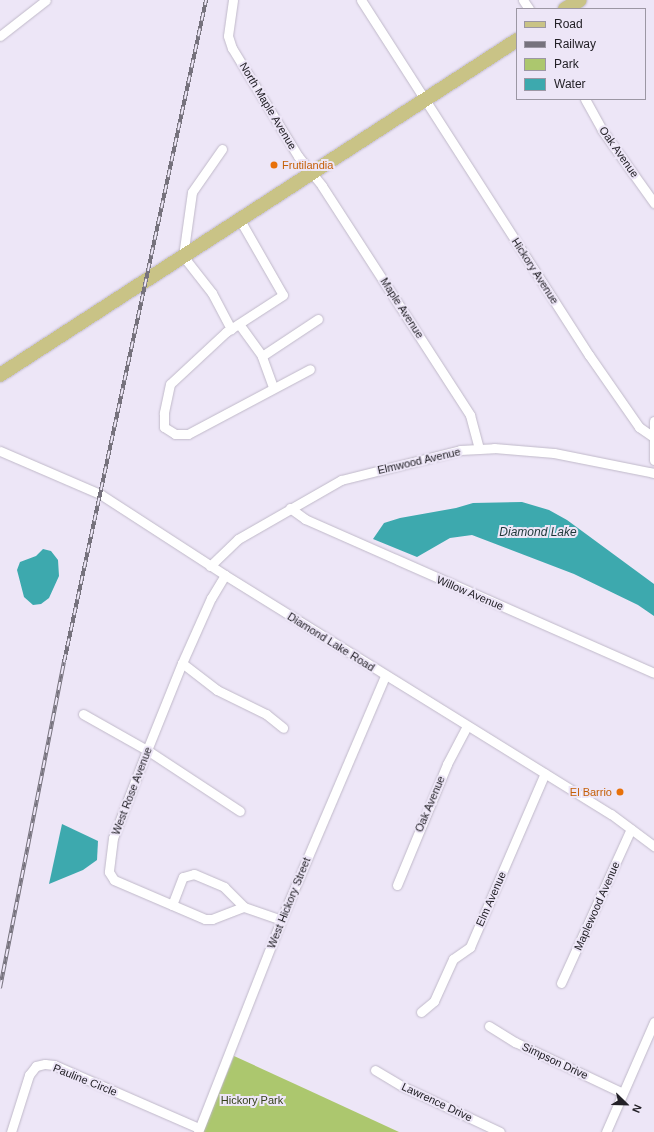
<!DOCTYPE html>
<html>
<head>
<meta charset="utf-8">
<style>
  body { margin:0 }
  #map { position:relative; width:654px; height:1132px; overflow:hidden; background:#ede6f7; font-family:Helvetica,sans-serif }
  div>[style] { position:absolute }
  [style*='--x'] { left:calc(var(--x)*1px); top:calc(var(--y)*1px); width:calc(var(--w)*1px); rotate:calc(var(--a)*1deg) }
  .green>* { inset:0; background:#acc76e }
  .water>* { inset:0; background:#3da9ae }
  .roads { filter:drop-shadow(0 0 1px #c0b9c9) drop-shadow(0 0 1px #c0b9c9) }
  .minor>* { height:9px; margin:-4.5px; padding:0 4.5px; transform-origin:4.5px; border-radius:4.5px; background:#fff }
  .primary>* { height:14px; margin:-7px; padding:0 7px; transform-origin:7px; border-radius:7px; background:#c9c386 }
  .rail>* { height:4px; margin-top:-2px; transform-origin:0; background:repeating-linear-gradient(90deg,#ede6f7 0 8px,#76727d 0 16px); box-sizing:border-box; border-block:1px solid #76727d }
  .dots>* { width:11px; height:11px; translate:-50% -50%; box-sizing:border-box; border:2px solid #ede6f7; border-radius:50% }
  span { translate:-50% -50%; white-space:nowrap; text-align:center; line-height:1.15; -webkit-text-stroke:4px #ede6f7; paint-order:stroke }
  .street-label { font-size:11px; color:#232127 }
  .food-label { font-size:11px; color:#c56008 }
  .left { translate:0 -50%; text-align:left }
  .right { translate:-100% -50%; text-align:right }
  .park-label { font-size:11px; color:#35401b }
  .water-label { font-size:12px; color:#1f3738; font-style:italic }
  .legend { position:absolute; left:516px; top:8px; width:130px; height:92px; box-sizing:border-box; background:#ede6f7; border:1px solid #9c97a4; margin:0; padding:5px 7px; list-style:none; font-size:12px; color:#232127 }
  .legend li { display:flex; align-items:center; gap:8px; height:20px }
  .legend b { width:20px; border:1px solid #9c97a4 }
  .north { position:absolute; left:606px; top:1084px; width:40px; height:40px; -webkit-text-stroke:3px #ede6f7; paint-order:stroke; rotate:113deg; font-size:11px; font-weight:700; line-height:16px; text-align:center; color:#232127 }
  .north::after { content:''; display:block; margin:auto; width:14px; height:18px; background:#232127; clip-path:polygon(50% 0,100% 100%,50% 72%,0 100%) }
</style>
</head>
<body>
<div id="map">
  <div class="green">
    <i style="clip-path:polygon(234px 1056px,308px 1090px,399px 1132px,203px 1132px)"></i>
  </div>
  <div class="water">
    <i style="clip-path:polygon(522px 502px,549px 510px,567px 520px,654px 584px,654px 616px,638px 605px,574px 574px,472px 535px,450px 538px,417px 557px,373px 539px,384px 523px,400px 518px,456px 508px,473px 503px)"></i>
    <i style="clip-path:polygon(43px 549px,51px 551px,58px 560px,59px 576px,49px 598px,41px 604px,33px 605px,24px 597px,17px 570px,20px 562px,36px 556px)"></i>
    <i style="clip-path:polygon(62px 824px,98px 841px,97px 860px,83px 870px,49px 884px)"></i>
  </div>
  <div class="roads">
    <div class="minor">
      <i style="--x:233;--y:0;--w:36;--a:98"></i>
      <i style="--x:228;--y:36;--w:13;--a:72"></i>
      <i style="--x:232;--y:48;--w:127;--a:58.6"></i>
      <i style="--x:298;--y:156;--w:38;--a:51"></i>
      <i style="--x:322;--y:186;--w:273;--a:57.1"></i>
      <i style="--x:470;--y:415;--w:35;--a:75"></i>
      <i style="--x:361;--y:0;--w:422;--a:57.3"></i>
      <i style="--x:589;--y:355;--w:88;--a:55.2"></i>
      <i style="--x:639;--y:427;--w:16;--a:35"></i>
      <i style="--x:523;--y:0;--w:11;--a:56"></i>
      <i style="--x:0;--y:36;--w:58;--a:-38"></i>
      <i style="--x:585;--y:99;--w:35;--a:61"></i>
      <i style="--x:602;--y:130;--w:90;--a:54.5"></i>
      <i style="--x:222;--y:149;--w:52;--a:124.9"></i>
      <i style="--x:192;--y:192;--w:65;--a:98"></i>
      <i style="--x:183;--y:256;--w:47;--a:51.9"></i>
      <i style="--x:212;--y:293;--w:41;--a:62.2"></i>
      <i style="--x:240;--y:220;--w:86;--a:60.2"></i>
      <i style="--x:283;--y:295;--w:68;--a:147"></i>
      <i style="--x:226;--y:332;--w:76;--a:137.1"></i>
      <i style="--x:170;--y:384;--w:30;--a:102"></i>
      <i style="--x:164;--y:413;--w:14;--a:90"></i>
      <i style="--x:164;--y:427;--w:13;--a:32"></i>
      <i style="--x:175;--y:434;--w:13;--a:0"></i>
      <i style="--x:188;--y:434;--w:138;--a:-28"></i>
      <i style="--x:239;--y:324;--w:39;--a:54"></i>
      <i style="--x:273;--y:387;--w:33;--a:-110"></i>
      <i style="--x:262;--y:356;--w:67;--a:-33.5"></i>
      <i style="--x:654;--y:421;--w:39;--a:90"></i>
      <i style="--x:0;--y:451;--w:109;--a:23.3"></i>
      <i style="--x:100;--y:494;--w:149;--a:32.9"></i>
      <i style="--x:225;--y:575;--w:454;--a:31.8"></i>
      <i style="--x:611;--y:814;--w:54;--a:36.7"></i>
      <i style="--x:290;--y:508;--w:19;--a:36"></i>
      <i style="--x:305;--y:519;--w:381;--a:23.8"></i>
      <i style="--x:210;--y:566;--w:39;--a:-44"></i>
      <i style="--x:238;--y:539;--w:119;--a:-29.8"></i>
      <i style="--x:341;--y:480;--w:123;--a:-14.1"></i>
      <i style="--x:460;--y:450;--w:34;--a:-3"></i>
      <i style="--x:494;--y:448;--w:60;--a:4.8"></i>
      <i style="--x:554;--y:453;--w:102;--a:11.3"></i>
      <i style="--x:225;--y:575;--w:27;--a:121"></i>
      <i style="--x:211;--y:598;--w:71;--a:114"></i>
      <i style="--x:182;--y:663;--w:94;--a:111.9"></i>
      <i style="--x:147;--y:750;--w:94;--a:111.1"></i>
      <i style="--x:113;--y:838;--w:34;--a:97"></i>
      <i style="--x:109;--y:872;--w:9;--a:58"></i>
      <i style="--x:114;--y:880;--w:99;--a:23.2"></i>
      <i style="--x:205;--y:919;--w:7;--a:0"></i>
      <i style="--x:212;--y:919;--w:34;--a:-21"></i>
      <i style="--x:182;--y:663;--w:44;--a:37.6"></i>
      <i style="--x:217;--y:690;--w:55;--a:26.1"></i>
      <i style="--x:266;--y:714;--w:22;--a:39"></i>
      <i style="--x:83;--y:714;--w:73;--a:29.4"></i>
      <i style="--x:147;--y:750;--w:111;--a:33.3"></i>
      <i style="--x:397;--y:885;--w:131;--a:-67.5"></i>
      <i style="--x:447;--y:764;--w:43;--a:-62.2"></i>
      <i style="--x:172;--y:905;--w:30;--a:-69"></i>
      <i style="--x:183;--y:877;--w:11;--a:-15"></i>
      <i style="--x:194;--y:874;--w:33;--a:23"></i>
      <i style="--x:224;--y:887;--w:28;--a:45"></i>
      <i style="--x:244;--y:907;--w:39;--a:19"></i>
      <i style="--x:561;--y:983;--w:169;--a:-65.6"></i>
      <i style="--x:421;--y:1012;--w:17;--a:-40"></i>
      <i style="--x:434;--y:1001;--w:46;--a:-65.7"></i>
      <i style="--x:453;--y:959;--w:21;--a:-35"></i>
      <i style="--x:470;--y:947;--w:189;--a:-66.7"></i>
      <i style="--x:489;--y:1026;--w:31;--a:32"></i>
      <i style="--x:515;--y:1042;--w:119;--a:25.3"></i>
      <i style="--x:375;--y:1070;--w:31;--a:31"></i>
      <i style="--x:402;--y:1086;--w:108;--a:25.1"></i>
      <i style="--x:11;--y:1132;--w:60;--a:-72.5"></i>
      <i style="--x:29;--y:1075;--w:11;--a:-52"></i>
      <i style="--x:36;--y:1066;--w:9;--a:-13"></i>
      <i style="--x:45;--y:1064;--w:9;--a:6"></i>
      <i style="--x:54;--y:1065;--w:158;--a:23.5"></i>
      <i style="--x:198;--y:1132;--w:228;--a:-68.6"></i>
      <i style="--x:281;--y:920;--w:265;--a:-66.9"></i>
      <i style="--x:606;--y:1132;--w:120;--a:-66.4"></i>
    </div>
    <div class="primary">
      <i style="--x:565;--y:9;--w:17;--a:-31"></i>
      <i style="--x:0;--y:375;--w:616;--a:-32.94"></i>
    </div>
  </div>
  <div class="rail">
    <i style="--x:0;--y:988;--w:332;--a:-78.9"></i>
    <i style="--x:64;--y:662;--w:677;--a:-77.89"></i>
  </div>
  <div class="dots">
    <i style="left:274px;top:165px;background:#e8710a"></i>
    <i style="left:620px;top:792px;background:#e8710a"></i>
  </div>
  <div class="street-label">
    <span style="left:268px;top:106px;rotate:59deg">North Maple Avenue</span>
    <span style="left:619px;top:152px;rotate:55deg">Oak Avenue</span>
    <span style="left:535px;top:271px;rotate:57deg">Hickory Avenue</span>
    <span style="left:402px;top:308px;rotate:57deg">Maple Avenue</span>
    <span style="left:419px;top:461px;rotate:-13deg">Elmwood Avenue</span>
    <span style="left:470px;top:593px;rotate:23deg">Willow Avenue</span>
    <span style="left:331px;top:642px;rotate:32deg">Diamond Lake Road</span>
    <span style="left:132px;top:791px;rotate:-69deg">West Rose Avenue</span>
    <span style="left:430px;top:804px;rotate:-67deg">Oak Avenue</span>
    <span style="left:491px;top:899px;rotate:-66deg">Elm Avenue</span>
    <span style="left:289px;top:903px;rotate:-68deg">West Hickory Street</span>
    <span style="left:597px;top:906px;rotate:-66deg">Maplewood Avenue</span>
    <span style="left:555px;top:1061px;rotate:25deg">Simpson Drive</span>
    <span style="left:85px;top:1080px;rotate:22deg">Pauline Circle</span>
    <span style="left:437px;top:1102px;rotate:25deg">Lawrence Drive</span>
  </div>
  <div class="food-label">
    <span class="left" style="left:282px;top:165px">Frutilandia</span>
    <span class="right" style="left:612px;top:792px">El Barrio</span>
  </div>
  <div class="park-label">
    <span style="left:252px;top:1100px">Hickory Park</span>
  </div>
  <div class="water-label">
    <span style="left:538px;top:533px">Diamond Lake</span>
  </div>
  <ul class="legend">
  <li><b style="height:5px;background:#c9c386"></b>Road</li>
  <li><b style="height:5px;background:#76727d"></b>Railway</li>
  <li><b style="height:11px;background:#acc76e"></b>Park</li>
  <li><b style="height:11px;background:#3da9ae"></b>Water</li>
  </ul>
  <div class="north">N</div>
</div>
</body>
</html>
